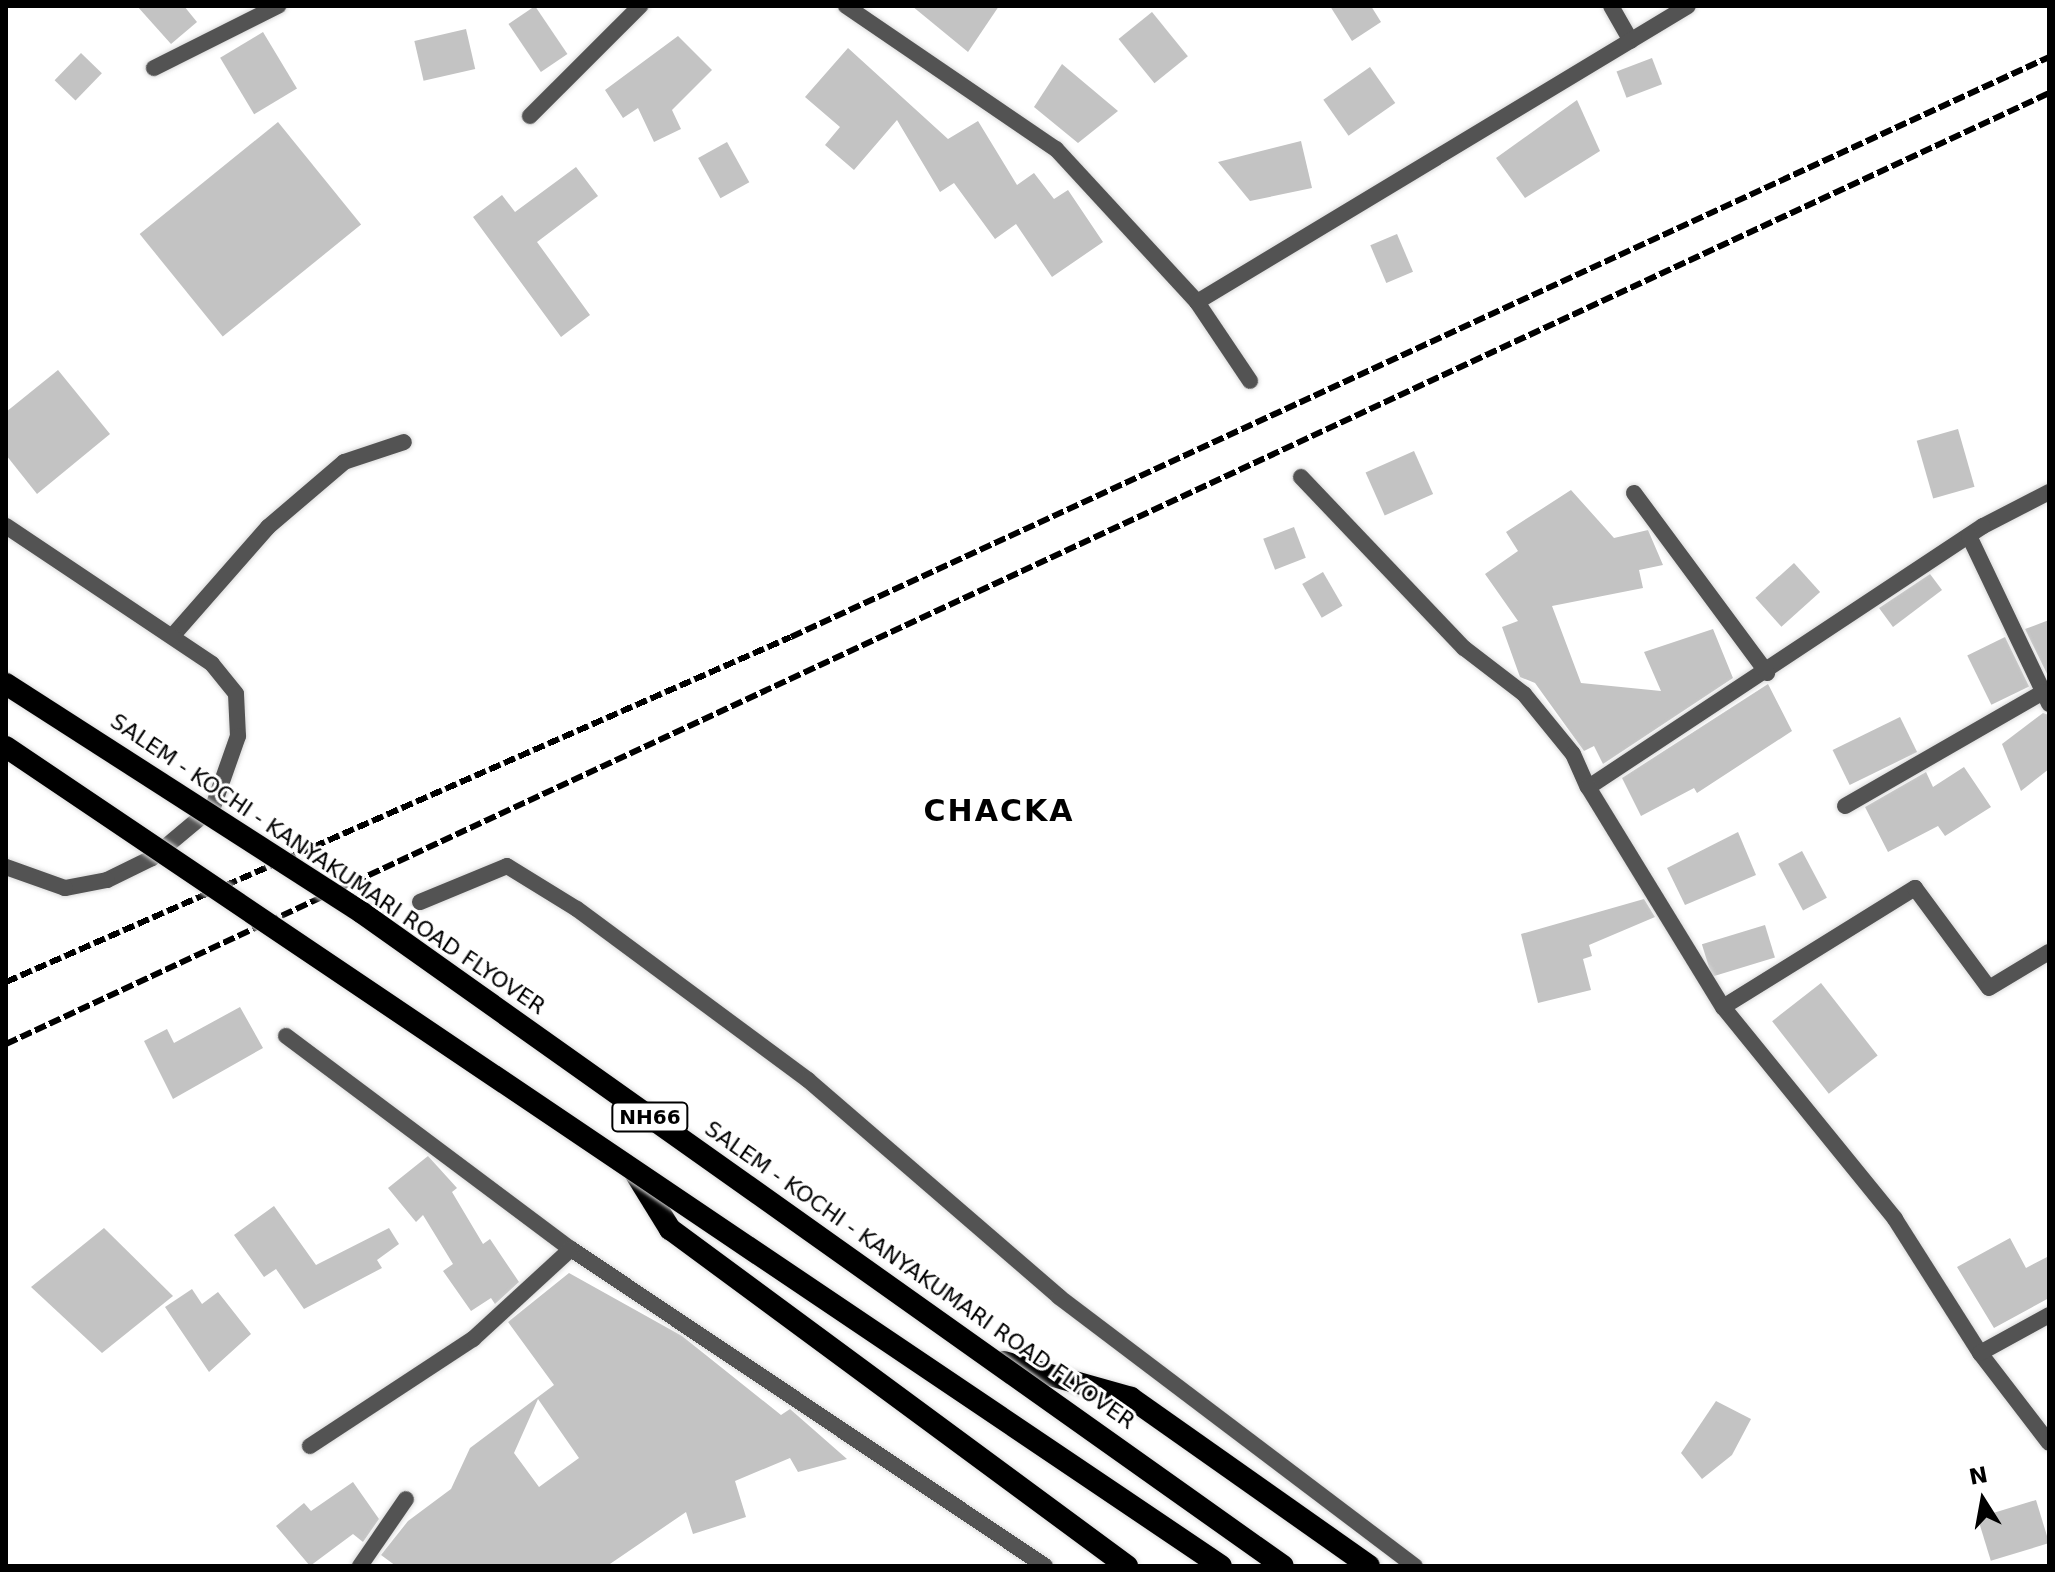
<!DOCTYPE html>
<html>
<head>
<meta charset="utf-8">
<style>
  body { margin:0 }
  #map { position:relative; width:2055px; height:1572px; overflow:hidden; background:#fff; font-family:"DejaVu Sans",sans-serif }
  div>[style] { position:absolute }
  [style*='--x'] { left:calc(var(--x)*1px); top:calc(var(--y)*1px); width:calc(var(--w)*1px); rotate:calc(var(--a)*1deg) }
  .building>* { inset:0; background:#c3c3c3; transform-origin:0 0 }
  .roads { filter:drop-shadow(0 0 2px #dbdbdb) drop-shadow(0 0 2px #dbdbdb) }
  .minor>* { height:16px; margin:-8px; padding:0 8px; transform-origin:8px; border-radius:8px; background:#535353 }
  .tertiary>* { height:16px; margin:-8px; padding:0 8px; transform-origin:8px; border-radius:8px; background:#535353 }
  .trunk>* { height:22px; margin:-11px; padding:0 11px; transform-origin:11px; border-radius:11px; background:#000 }
  .rail>* { height:6px; margin-top:-3px; transform-origin:0; background:repeating-linear-gradient(90deg,#000 0 12px,transparent 0 16px) }
  .bridges { filter:drop-shadow(0 0 2px #dbdbdb) drop-shadow(0 0 2px #dbdbdb) }
  .trunk-bridge>* { height:22px; margin:-11px; padding:0 11px; transform-origin:11px; border-radius:11px; background:#000 }
  span { translate:-50% -50%; white-space:nowrap; text-align:center; line-height:1.15; -webkit-text-stroke:6px #fff; paint-order:stroke }
  .shield-label span { padding:2px 6px; background:#fff; border:2px solid; border-radius:6px; -webkit-text-stroke-width:0 }
  .shield-label { font-size:20px; color:#000; font-weight:700 }
  .street-label { font-size:22px; color:#000 }
  .district-label { font-size:30px; color:#000; font-weight:700; letter-spacing:2px }
  .frame { position:absolute; inset:0; border:8px solid #000; pointer-events:none }
  .north { position:absolute; left:1943px; top:1460px; width:80px; height:80px; -webkit-text-stroke:6px #fff; paint-order:stroke; rotate:349deg; font-size:22px; font-weight:700; line-height:32px; text-align:center; color:#000 }
  .north::after { content:''; display:block; margin:auto; width:28px; height:36px; background:#000; clip-path:polygon(50% 0,100% 100%,50% 72%,0 100%) }
</style>
</head>
<body>
<div id="map">
  <div class="building">
    <i style="clip-path:polygon(137px 6px,184px 6px,197px 22px,171px 44px)"></i>
    <i style="left:535px;top:6px;width:58px;height:32px;rotate:56deg"></i>
    <i style="clip-path:polygon(912px 6px,999px 6px,968px 52px)"></i>
    <i style="clip-path:polygon(1330px 6px,1371px 6px,1381px 22px,1352px 41px)"></i>
    <i style="left:1152px;top:12px;width:57px;height:43px;rotate:51deg"></i>
    <i style="left:466px;top:29px;width:41px;height:53px;rotate:77deg"></i>
    <i style="left:263px;top:32px;width:66px;height:50px;rotate:59deg"></i>
    <i style="clip-path:polygon(678px 36px,712px 70px,672px 110px,681px 129px,654px 142px,638px 108px,623px 118px,605px 90px)"></i>
    <i style="clip-path:polygon(848px 48px,948px 139px,978px 121px,1017px 185px,1034px 173px,1054px 199px,1068px 190px,1103px 242px,1052px 277px,1016px 224px,995px 239px,954px 183px,940px 192px,897px 120px,854px 170px,825px 145px,840px 127px,805px 97px)"></i>
    <i style="left:81px;top:53px;width:29px;height:38px;rotate:44deg"></i>
    <i style="left:1652px;top:58px;width:28px;height:38px;rotate:69deg"></i>
    <i style="clip-path:polygon(1062px 64px,1118px 111px,1078px 143px,1034px 107px)"></i>
    <i style="left:1370px;top:67px;width:44px;height:57px;rotate:55deg"></i>
    <i style="clip-path:polygon(1577px 100px,1600px 151px,1525px 198px,1496px 158px)"></i>
    <i style="left:278px;top:122px;width:132px;height:178px;rotate:51deg"></i>
    <i style="clip-path:polygon(1301px 141px,1312px 188px,1250px 201px,1218px 162px)"></i>
    <i style="left:727px;top:142px;width:46px;height:33px;rotate:61deg"></i>
    <i style="clip-path:polygon(576px 167px,598px 196px,537px 242px,590px 315px,561px 337px,473px 217px,502px 195px,515px 212px)"></i>
    <i style="left:1397px;top:234px;width:41px;height:29px;rotate:67deg"></i>
    <i style="clip-path:polygon(58px 370px,110px 434px,37px 494px,6px 455px,6px 412px)"></i>
    <i style="left:1958px;top:429px;width:60px;height:43px;rotate:74deg"></i>
    <i style="left:1414px;top:451px;width:47px;height:53px;rotate:66deg"></i>
    <i style="clip-path:polygon(1571px 490px,1614px 538px,1648px 530px,1663px 565px,1639px 570px,1643px 588px,1552px 606px,1581px 683px,1661px 691px,1644px 652px,1713px 629px,1733px 678px,1603px 764px,1594px 746px,1584px 751px,1535px 683px,1520px 677px,1502px 627px,1518px 621px,1485px 574px,1518px 551px,1506px 532px)"></i>
    <i style="left:1294px;top:527px;width:33px;height:33px;rotate:69deg"></i>
    <i style="left:1794px;top:563px;width:39px;height:52px;rotate:48deg"></i>
    <i style="left:1323px;top:572px;width:39px;height:24px;rotate:60deg"></i>
    <i style="clip-path:polygon(1930px 574px,1942px 590px,1893px 627px,1879px 608px)"></i>
    <i style="clip-path:polygon(2049px 620px,2049px 678px,2025px 629px)"></i>
    <i style="left:2005px;top:637px;width:55px;height:42px;rotate:64deg"></i>
    <i style="clip-path:polygon(1768px 684px,1792px 731px,1697px 793px,1694px 788px,1641px 816px,1622px 778px)"></i>
    <i style="clip-path:polygon(2043px 713px,2049px 715px,2049px 769px,2021px 791px,2002px 744px)"></i>
    <i style="left:1900px;top:717px;width:39px;height:75px;rotate:64deg"></i>
    <i style="clip-path:polygon(1964px 767px,1991px 807px,1945px 836px,1938px 826px,1888px 852px,1865px 807px,1926px 772px,1933px 787px)"></i>
    <i style="clip-path:polygon(1738px 832px,1756px 875px,1685px 905px,1667px 868px)"></i>
    <i style="left:1802px;top:851px;width:53px;height:27px;rotate:62deg"></i>
    <i style="clip-path:polygon(1644px 899px,1655px 917px,1589px 945px,1592px 956px,1583px 959px,1591px 990px,1538px 1003px,1521px 934px)"></i>
    <i style="left:1765px;top:925px;width:34px;height:66px;rotate:73deg"></i>
    <i style="left:1821px;top:983px;width:92px;height:62px;rotate:52deg"></i>
    <i style="clip-path:polygon(240px 1007px,263px 1048px,173px 1099px,144px 1041px,167px 1029px,174px 1043px)"></i>
    <i style="clip-path:polygon(428px 1156px,457px 1188px,452px 1192px,483px 1244px,490px 1239px,519px 1282px,495px 1304px,491px 1298px,471px 1311px,443px 1271px,453px 1264px,423px 1215px,416px 1222px,388px 1188px)"></i>
    <i style="clip-path:polygon(274px 1206px,316px 1265px,389px 1228px,399px 1244px,377px 1260px,382px 1268px,304px 1309px,276px 1269px,264px 1277px,234px 1235px)"></i>
    <i style="clip-path:polygon(104px 1228px,173px 1296px,102px 1353px,31px 1287px)"></i>
    <i style="clip-path:polygon(2010px 1238px,2026px 1268px,2049px 1256px,2049px 1298px,1994px 1328px,1957px 1267px)"></i>
    <i style="clip-path:polygon(evenodd,569px 1273px,682px 1336px,781px 1415px,790px 1409px,847px 1459px,798px 1472px,790px 1458px,735px 1481px,746px 1517px,693px 1534px,686px 1512px,607px 1566px,396px 1566px,381px 1555px,408px 1521px,451px 1489px,470px 1448px,554px 1385px,508px 1322px,569px 1273px,538px 1399px,579px 1458px,539px 1487px,514px 1453px,538px 1399px)"></i>
    <i style="clip-path:polygon(192px 1289px,202px 1304px,218px 1292px,251px 1334px,209px 1372px,165px 1307px)"></i>
    <i style="clip-path:polygon(1716px 1401px,1751px 1419px,1732px 1455px,1702px 1479px,1681px 1453px)"></i>
    <i style="clip-path:polygon(353px 1482px,379px 1519px,363px 1542px,353px 1534px,310px 1566px,276px 1526px,304px 1503px,311px 1511px)"></i>
    <i style="left:2036px;top:1500px;width:45px;height:61px;rotate:73deg"></i>
  </div>
  <div class="roads">
    <div class="minor">
      <i style="--x:846;--y:6;--w:254;--a:34.3"></i>
      <i style="--x:1056;--y:149;--w:208;--a:47.3"></i>
      <i style="--x:1197;--y:302;--w:95;--a:56.1"></i>
      <i style="--x:1611;--y:6;--w:40;--a:60.3"></i>
      <i style="--x:154;--y:68;--w:139;--a:-26.6"></i>
      <i style="--x:530;--y:116;--w:156;--a:-45"></i>
      <i style="--x:1197;--y:302;--w:573;--a:-31.08"></i>
      <i style="--x:1301;--y:477;--w:236;--a:46.4"></i>
      <i style="--x:1464;--y:648;--w:76;--a:37.5"></i>
      <i style="--x:1524;--y:694;--w:77;--a:50.8"></i>
      <i style="--x:1573;--y:754;--w:36;--a:66"></i>
      <i style="--x:2049;--y:492;--w:74;--a:152.7"></i>
      <i style="--x:1983;--y:526;--w:473;--a:146.5"></i>
      <i style="--x:1588;--y:787;--w:258;--a:58.5"></i>
      <i style="--x:1723;--y:1007;--w:273;--a:50.9"></i>
      <i style="--x:1895;--y:1219;--w:159;--a:57.6"></i>
      <i style="--x:1980;--y:1353;--w:113;--a:52.5"></i>
      <i style="--x:1634;--y:493;--w:224;--a:53.5"></i>
      <i style="--x:1969;--y:536;--w:186;--a:64.5"></i>
      <i style="--x:175;--y:633;--w:141;--a:-48.7"></i>
      <i style="--x:268;--y:527;--w:100;--a:-40.5"></i>
      <i style="--x:344;--y:462;--w:63;--a:-18.4"></i>
      <i style="--x:1845;--y:806;--w:228;--a:-29.9"></i>
      <i style="--x:420;--y:902;--w:94;--a:-22.5"></i>
      <i style="--x:507;--y:866;--w:82;--a:31.6"></i>
      <i style="--x:577;--y:909;--w:287;--a:36.5"></i>
      <i style="--x:808;--y:1080;--w:332;--a:40.8"></i>
      <i style="--x:1059;--y:1297;--w:446;--a:37.1"></i>
      <i style="--x:1723;--y:1007;--w:226;--a:-31.8"></i>
      <i style="--x:1915;--y:888;--w:124;--a:53.5"></i>
      <i style="--x:1989;--y:988;--w:70;--a:-31"></i>
      <i style="--x:286;--y:1036;--w:356;--a:36.8"></i>
      <i style="--x:571;--y:1249;--w:570;--a:33.77"></i>
      <i style="--x:1980;--y:1353;--w:79;--a:-28.8"></i>
      <i style="--x:310;--y:1446;--w:195;--a:-33.3"></i>
      <i style="--x:473;--y:1339;--w:133;--a:-42.6"></i>
      <i style="--x:360;--y:1566;--w:81;--a:-55.5"></i>
    </div>
    <div class="tertiary">
      <i style="--x:6;--y:526;--w:248;--a:33.8"></i>
      <i style="--x:212;--y:664;--w:38;--a:51"></i>
      <i style="--x:236;--y:694;--w:42;--a:87.3"></i>
      <i style="--x:238;--y:736;--w:75;--a:109.4"></i>
      <i style="--x:213;--y:807;--w:80;--a:140.1"></i>
      <i style="--x:152;--y:858;--w:50;--a:153.9"></i>
      <i style="--x:107;--y:880;--w:43;--a:169.2"></i>
      <i style="--x:65;--y:888;--w:63;--a:-160.4"></i>
    </div>
    <div class="trunk">
      <i style="--x:636;--y:1174;--w:65;--a:58.3"></i>
      <i style="--x:670;--y:1229;--w:568;--a:36.41"></i>
      <i style="--x:1004;--y:1362;--w:132;--a:15.8"></i>
      <i style="--x:1131;--y:1398;--w:291;--a:35.2"></i>
    </div>
  </div>
  <div class="rail">
    <i style="--x:6;--y:982;--w:857;--a:-23.73"></i>
    <i style="--x:791;--y:637;--w:1385;--a:-24.75"></i>
    <i style="--x:6;--y:1044;--w:2253;--a:-24.96"></i>
  </div>
  <div class="bridges">
    <div class="trunk-bridge">
      <i style="--x:6;--y:684;--w:422;--a:32.7"></i>
      <i style="--x:361;--y:912;--w:1130;--a:35.35"></i>
      <i style="--x:6;--y:747;--w:1465;--a:33.98"></i>
    </div>
  </div>
  <div class="shield-label">
    <span style="left:650px;top:1117px">NH66</span>
  </div>
  <div class="street-label">
    <span style="left:328px;top:864px;rotate:34deg">SALEM - KOCHI - KANYAKUMARI ROAD FLYOVER</span>
    <span style="left:920px;top:1275px;rotate:35deg">SALEM - KOCHI - KANYAKUMARI ROAD FLYOVER</span>
  </div>
  <div class="district-label">
    <span style="left:999px;top:811px">CHACKA</span>
  </div>
  <div class="frame"></div>
  <div class="north">N</div>
</div>
</body>
</html>
